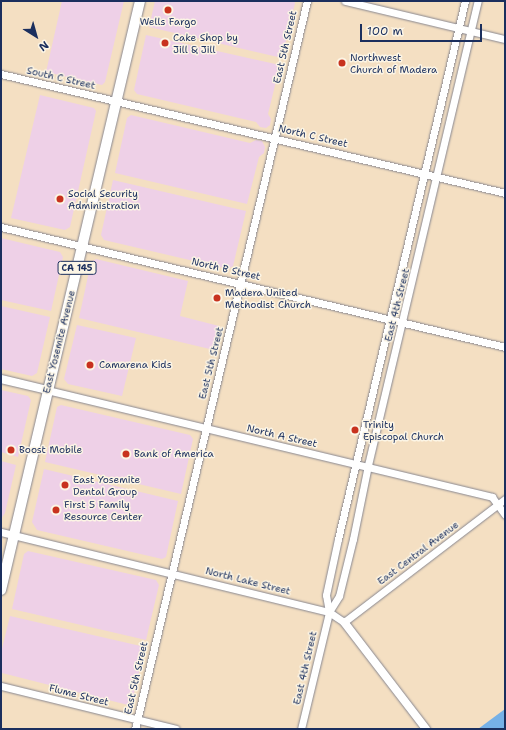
<!DOCTYPE html>
<html>
<head>
<meta charset="utf-8">
<style>
  body { margin:0 }
  #map { position:relative; width:506px; height:730px; overflow:hidden; background:#f4dfc2; font-family:"Shantell Sans",sans-serif }
  div>[style] { position:absolute }
  [style*='--x'] { left:calc(var(--x)*1px); top:calc(var(--y)*1px); width:calc(var(--w)*1px); rotate:calc(var(--a)*1deg) }
  .built>* { inset:0; background:#eed0e7 }
  .water>* { inset:0; background:#76b1e7 }
  .roads { filter:drop-shadow(0 0 1px #888790) drop-shadow(0 0 1px #888790) }
  .minor>* { height:7px; margin:-3.5px; padding:0 3.5px; transform-origin:3.5px; border-radius:3.5px; background:#fff }
  .tertiary>* { height:8px; margin:-4px; padding:0 4px; transform-origin:4px; border-radius:4px; background:#fff }
  .primary>* { height:10px; margin:-5px; padding:0 5px; transform-origin:5px; border-radius:5px; background:#fff }
  .dots>* { width:11px; height:11px; translate:-50% -50%; box-sizing:border-box; border:2px solid #fcf5e5; border-radius:50% }
  span { translate:-50% -50%; white-space:nowrap; text-align:center; line-height:1.15; -webkit-text-stroke:3px #fcf5e5; paint-order:stroke }
  .shield-label span { padding:1px 3px; background:#fcf5e5; border:1px solid; border-radius:3px; -webkit-text-stroke-width:0 }
  .shield-label { font-size:9px; color:#1b2f5e; font-weight:700 }
  .poi-label { font-size:10px; color:#1b2f5e }
  .left { translate:0 -50%; text-align:left }
  .street-label { font-size:10px; color:#1b2f5e }
  .frame { position:absolute; inset:0; border:2px solid #1b2f5e; pointer-events:none }
  .north { position:absolute; left:16px; top:16px; width:40px; height:40px; -webkit-text-stroke:3px #fcf5e5; paint-order:stroke; rotate:143deg; font-size:11px; font-weight:700; line-height:16px; text-align:center; color:#1b2f5e }
  .north::after { content:''; display:block; margin:auto; width:14px; height:18px; background:#1b2f5e; clip-path:polygon(50% 0,100% 100%,50% 72%,0 100%) }
  .scale { position:absolute; left:360px; top:24px; width:122px; height:18px; box-sizing:border-box; border:2px solid #1b2f5e; border-top:0; padding-left:5px; font-size:12px; line-height:14px; white-space:nowrap; color:#1b2f5e; -webkit-text-stroke:3px #fcf5e5; paint-order:stroke }
</style>
</head>
<body>
<div id="map">
  <div class="built">
    <i style="clip-path:polygon(62px 1px,124px 1px,105px 82px,102px 85px,46px 72px)"></i>
    <i style="clip-path:polygon(155px 1px,294px 1px,295px 3px,282px 58px,149px 27px)"></i>
    <i style="clip-path:polygon(146px 35px,280px 65px,268px 114px,271px 119px,270px 125px,266px 128px,260px 127px,256px 122px,137px 94px,134px 90px)"></i>
    <i style="clip-path:polygon(40px 95px,94px 108px,96px 111px,70px 227px,65px 230px,11px 218px)"></i>
    <i style="clip-path:polygon(131px 115px,250px 143px,256px 140px,262px 141px,265px 147px,264px 153px,259px 157px,247px 204px,115px 173px,127px 118px)"></i>
    <i style="clip-path:polygon(113px 180px,246px 211px,233px 266px,228px 269px,104px 240px,101px 235px)"></i>
    <i style="clip-path:polygon(1px 238px,60px 252px,63px 257px,51px 311px,1px 300px)"></i>
    <i style="clip-path:polygon(96px 259px,188px 281px,180px 316px,219px 326px,214px 350px,79px 318px,91px 262px)"></i>
    <i style="clip-path:polygon(1px 306px,50px 317px,37px 373px,32px 376px,1px 369px)"></i>
    <i style="clip-path:polygon(77px 325px,136px 338px,122px 396px,68px 384px,64px 379px)"></i>
    <i style="clip-path:polygon(1px 390px,28px 396px,31px 400px,18px 457px,1px 452px)"></i>
    <i style="clip-path:polygon(61px 405px,190px 435px,193px 439px,181px 494px,45px 462px,57px 407px)"></i>
    <i style="clip-path:polygon(1px 461px,16px 465px,5px 513px,1px 519px)"></i>
    <i style="clip-path:polygon(44px 469px,178px 501px,166px 557px,162px 559px,37px 530px,32px 522px)"></i>
    <i style="clip-path:polygon(28px 551px,156px 580px,159px 585px,146px 640px,12px 609px,24px 554px)"></i>
    <i style="clip-path:polygon(10px 616px,145px 647px,132px 702px,128px 705px,2px 673px,1px 653px)"></i>
  </div>
  <div class="water">
    <i style="clip-path:polygon(505px 709px,505px 729px,478px 729px)"></i>
  </div>
  <div class="roads">
    <div class="minor">
      <i style="--x:345;--y:1;--w:164;--a:13.4"></i>
      <i style="--x:1;--y:74;--w:518;--a:13.28"></i>
      <i style="--x:1;--y:227;--w:518;--a:13.39"></i>
      <i style="--x:47;--y:390;--w:458;--a:13.5"></i>
      <i style="--x:492;--y:497;--w:22;--a:54"></i>
      <i style="--x:1;--y:532;--w:338;--a:13.7"></i>
      <i style="--x:329;--y:612;--w:18;--a:34"></i>
      <i style="--x:344;--y:622;--w:203;--a:-37.4"></i>
      <i style="--x:329;--y:612;--w:17;--a:-100"></i>
      <i style="--x:326;--y:595;--w:57;--a:-77.9"></i>
      <i style="--x:338;--y:539;--w:553;--a:-76.72"></i>
      <i style="--x:1;--y:686;--w:180;--a:13.8"></i>
      <i style="--x:135;--y:729;--w:748;--a:-76.71"></i>
      <i style="--x:301;--y:729;--w:120;--a:-76.5"></i>
      <i style="--x:329;--y:612;--w:19;--a:-58"></i>
      <i style="--x:339;--y:596;--w:59;--a:-76.2"></i>
      <i style="--x:353;--y:539;--w:76;--a:-78.5"></i>
      <i style="--x:368;--y:465;--w:477;--a:-76.7"></i>
    </div>
    <div class="tertiary">
      <i style="--x:1;--y:379;--w:47;--a:13.4"></i>
      <i style="--x:344;--y:622;--w:135;--a:52.5"></i>
    </div>
    <div class="primary">
      <i style="--x:1;--y:590;--w:605;--a:-76.72"></i>
    </div>
  </div>
  <div class="dots">
    <i style="left:168px;top:10px;background:#c8321e"></i>
    <i style="left:165px;top:43px;background:#c8321e"></i>
    <i style="left:342px;top:63px;background:#c8321e"></i>
    <i style="left:60px;top:199px;background:#c8321e"></i>
    <i style="left:217px;top:298px;background:#c8321e"></i>
    <i style="left:90px;top:365px;background:#c8321e"></i>
    <i style="left:355px;top:430px;background:#c8321e"></i>
    <i style="left:11px;top:450px;background:#c8321e"></i>
    <i style="left:126px;top:454px;background:#c8321e"></i>
    <i style="left:65px;top:485px;background:#c8321e"></i>
    <i style="left:56px;top:510px;background:#c8321e"></i>
  </div>
  <div class="shield-label">
    <span style="left:77px;top:268px">CA 145</span>
  </div>
  <div class="poi-label">
    <span style="left:168px;top:22px">Wells Fargo</span>
    <span class="left" style="left:173px;top:43px">Cake Shop by<br>Jill &amp; Jill</span>
    <span class="left" style="left:350px;top:63px">Northwest<br>Church of Madera</span>
    <span class="left" style="left:68px;top:199px">Social Security<br>Administration</span>
    <span class="left" style="left:225px;top:298px">Madera United<br>Methodist Church</span>
    <span class="left" style="left:99px;top:365px">Camarena Kids</span>
    <span class="left" style="left:363px;top:430px">Trinity<br>Episcopal Church</span>
    <span class="left" style="left:19px;top:450px">Boost Mobile</span>
    <span class="left" style="left:134px;top:454px">Bank of America</span>
    <span class="left" style="left:73px;top:485px">East Yosemite<br>Dental Group</span>
    <span class="left" style="left:64px;top:510px">First 5 Family<br>Resource Center</span>
  </div>
  <div class="street-label">
    <span style="left:285px;top:47px;rotate:-77deg">East 5th Street</span>
    <span style="left:61px;top:78px;rotate:13deg">South C Street</span>
    <span style="left:313px;top:136px;rotate:13deg">North C Street</span>
    <span style="left:226px;top:269px;rotate:13deg">North B Street</span>
    <span style="left:397px;top:305px;rotate:-76deg">East 4th Street</span>
    <span style="left:59px;top:342px;rotate:-76deg">East Yosemite Avenue</span>
    <span style="left:211px;top:363px;rotate:-76deg">East 5th Street</span>
    <span style="left:282px;top:436px;rotate:13deg">North A Street</span>
    <span style="left:418px;top:553px;rotate:-37deg">East Central Avenue</span>
    <span style="left:248px;top:581px;rotate:14deg">North Lake Street</span>
    <span style="left:305px;top:668px;rotate:-77deg">East 4th Street</span>
    <span style="left:136px;top:678px;rotate:-77deg">East 5th Street</span>
    <span style="left:79px;top:695px;rotate:14deg">Flume Street</span>
  </div>
  <div class="frame"></div>
  <div class="north">N</div>
  <div class="scale">100 m</div>
</div>
</body>
</html>
